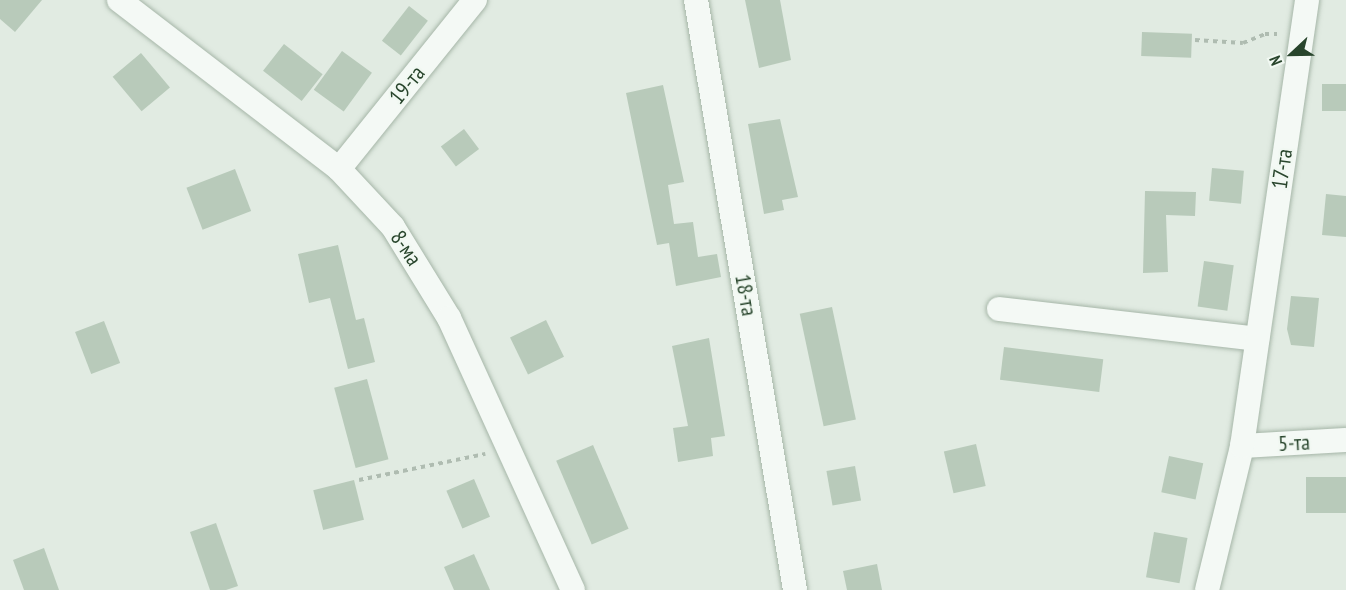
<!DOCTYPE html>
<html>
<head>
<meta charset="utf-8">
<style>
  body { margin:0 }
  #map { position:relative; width:1346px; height:590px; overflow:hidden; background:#e1ebe2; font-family:"PT Sans Narrow",sans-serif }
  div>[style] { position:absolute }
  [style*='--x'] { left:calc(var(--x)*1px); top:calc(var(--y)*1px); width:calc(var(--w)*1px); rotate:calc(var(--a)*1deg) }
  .building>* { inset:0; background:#b8caba; transform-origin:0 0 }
  .path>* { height:4px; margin-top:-2px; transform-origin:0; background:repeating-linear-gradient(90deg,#afbcb1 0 4.5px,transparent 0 9px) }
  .roads { filter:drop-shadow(0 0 2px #a6b6a8) drop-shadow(0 0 2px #a6b6a8) }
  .minor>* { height:24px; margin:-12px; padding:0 12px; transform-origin:12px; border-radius:12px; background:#f4f9f5 }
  span { translate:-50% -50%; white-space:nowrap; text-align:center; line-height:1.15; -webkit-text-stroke:4.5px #f1f8f2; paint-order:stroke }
  .street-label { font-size:22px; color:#28452c }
  .north { position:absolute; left:1262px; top:24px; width:60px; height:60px; -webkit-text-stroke:4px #f1f8f2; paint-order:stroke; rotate:248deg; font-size:16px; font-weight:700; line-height:24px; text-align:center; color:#28452c }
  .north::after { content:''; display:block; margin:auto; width:21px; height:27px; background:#28452c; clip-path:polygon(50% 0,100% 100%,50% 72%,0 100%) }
</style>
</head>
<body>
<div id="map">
  <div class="building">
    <i style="clip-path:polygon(0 0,42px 0,15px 32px,0 19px)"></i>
    <i style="clip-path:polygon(745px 0,780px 0,791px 60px,759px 68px)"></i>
    <i style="left:409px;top:6px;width:24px;height:44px;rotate:38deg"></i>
    <i style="left:1142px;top:32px;width:50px;height:24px;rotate:2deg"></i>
    <i style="left:284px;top:44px;width:49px;height:34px;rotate:38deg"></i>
    <i style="left:342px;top:51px;width:37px;height:48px;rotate:36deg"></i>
    <i style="left:141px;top:53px;width:45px;height:37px;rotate:50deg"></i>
    <i style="left:1322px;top:84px;width:24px;height:27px"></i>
    <i style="clip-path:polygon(663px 85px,684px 182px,668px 185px,674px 224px,693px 222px,698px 257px,717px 254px,721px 277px,676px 286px,669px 243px,657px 245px,626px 93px)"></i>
    <i style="clip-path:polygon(780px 119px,798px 197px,782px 200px,784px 210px,764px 214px,748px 124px)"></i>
    <i style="left:464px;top:129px;width:25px;height:29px;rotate:53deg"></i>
    <i style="left:1212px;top:168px;width:32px;height:33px;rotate:5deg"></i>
    <i style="left:235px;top:169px;width:45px;height:52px;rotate:69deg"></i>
    <i style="clip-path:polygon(1145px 191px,1196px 192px,1195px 216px,1166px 215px,1168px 272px,1143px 273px)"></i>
    <i style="clip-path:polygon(1326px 194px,1346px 196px,1346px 237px,1322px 235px)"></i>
    <i style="clip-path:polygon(338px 245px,356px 320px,364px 318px,375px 362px,348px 369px,330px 298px,309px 303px,298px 254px)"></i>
    <i style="left:1204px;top:261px;width:30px;height:46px;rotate:8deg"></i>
    <i style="clip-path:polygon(1291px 296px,1319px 298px,1314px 347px,1291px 345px,1287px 329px)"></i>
    <i style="left:832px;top:307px;width:115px;height:33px;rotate:78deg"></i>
    <i style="left:546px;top:320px;width:41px;height:40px;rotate:64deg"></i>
    <i style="left:104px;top:321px;width:45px;height:31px;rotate:69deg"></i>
    <i style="clip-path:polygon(709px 338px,725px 436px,711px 438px,713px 456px,678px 462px,673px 428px,688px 426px,672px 346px)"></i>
    <i style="left:1004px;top:347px;width:100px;height:33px;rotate:7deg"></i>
    <i style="left:367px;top:379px;width:83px;height:34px;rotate:75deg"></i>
    <i style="left:976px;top:444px;width:43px;height:33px;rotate:77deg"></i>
    <i style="left:593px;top:445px;width:91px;height:40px;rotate:67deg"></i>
    <i style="left:1169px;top:456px;width:35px;height:37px;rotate:12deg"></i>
    <i style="left:855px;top:466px;width:35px;height:29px;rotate:80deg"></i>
    <i style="left:1346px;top:477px;width:36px;height:40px;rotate:90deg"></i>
    <i style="left:474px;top:479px;width:41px;height:30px;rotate:67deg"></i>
    <i style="left:354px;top:480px;width:41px;height:42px;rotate:76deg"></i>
    <i style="clip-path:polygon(216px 523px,238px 586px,226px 590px,210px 590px,190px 532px)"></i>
    <i style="left:1154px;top:532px;width:34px;height:46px;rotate:10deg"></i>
    <i style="clip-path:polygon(44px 548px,59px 590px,24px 590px,13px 560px)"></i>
    <i style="clip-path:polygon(474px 554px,490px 590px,454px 590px,444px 567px)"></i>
    <i style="clip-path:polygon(877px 564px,882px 590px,847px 590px,843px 571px)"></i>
  </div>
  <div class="path">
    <i style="--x:1195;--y:40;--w:48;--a:3.6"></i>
    <i style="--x:1243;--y:43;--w:24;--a:-22"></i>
    <i style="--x:1265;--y:34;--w:12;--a:0"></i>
    <i style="--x:359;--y:480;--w:129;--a:-11.7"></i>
  </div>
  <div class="roads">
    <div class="minor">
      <i style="--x:119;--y:0;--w:277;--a:37.5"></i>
      <i style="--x:339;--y:169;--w:79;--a:47"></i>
      <i style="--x:393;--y:227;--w:107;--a:58.4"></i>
      <i style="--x:449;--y:318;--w:299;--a:65.5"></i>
      <i style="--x:696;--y:0;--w:598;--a:80.47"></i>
      <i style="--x:339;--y:169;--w:217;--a:-51.2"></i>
      <i style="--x:999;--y:309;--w:260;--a:6.6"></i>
      <i style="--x:1242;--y:446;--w:104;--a:-3.3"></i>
      <i style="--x:1207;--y:590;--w:148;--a:-76.3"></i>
      <i style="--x:1242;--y:446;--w:451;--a:-81.7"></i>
    </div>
  </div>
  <div class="street-label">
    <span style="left:407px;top:85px;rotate:-51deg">19-та</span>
    <span style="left:1282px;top:169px;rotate:-82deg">17-та</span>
    <span style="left:406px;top:248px;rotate:56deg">8-ма</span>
    <span style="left:746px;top:295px;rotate:80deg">18-та</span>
    <span style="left:1294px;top:443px;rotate:-3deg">5-та</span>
  </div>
  <div class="north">N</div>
</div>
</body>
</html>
